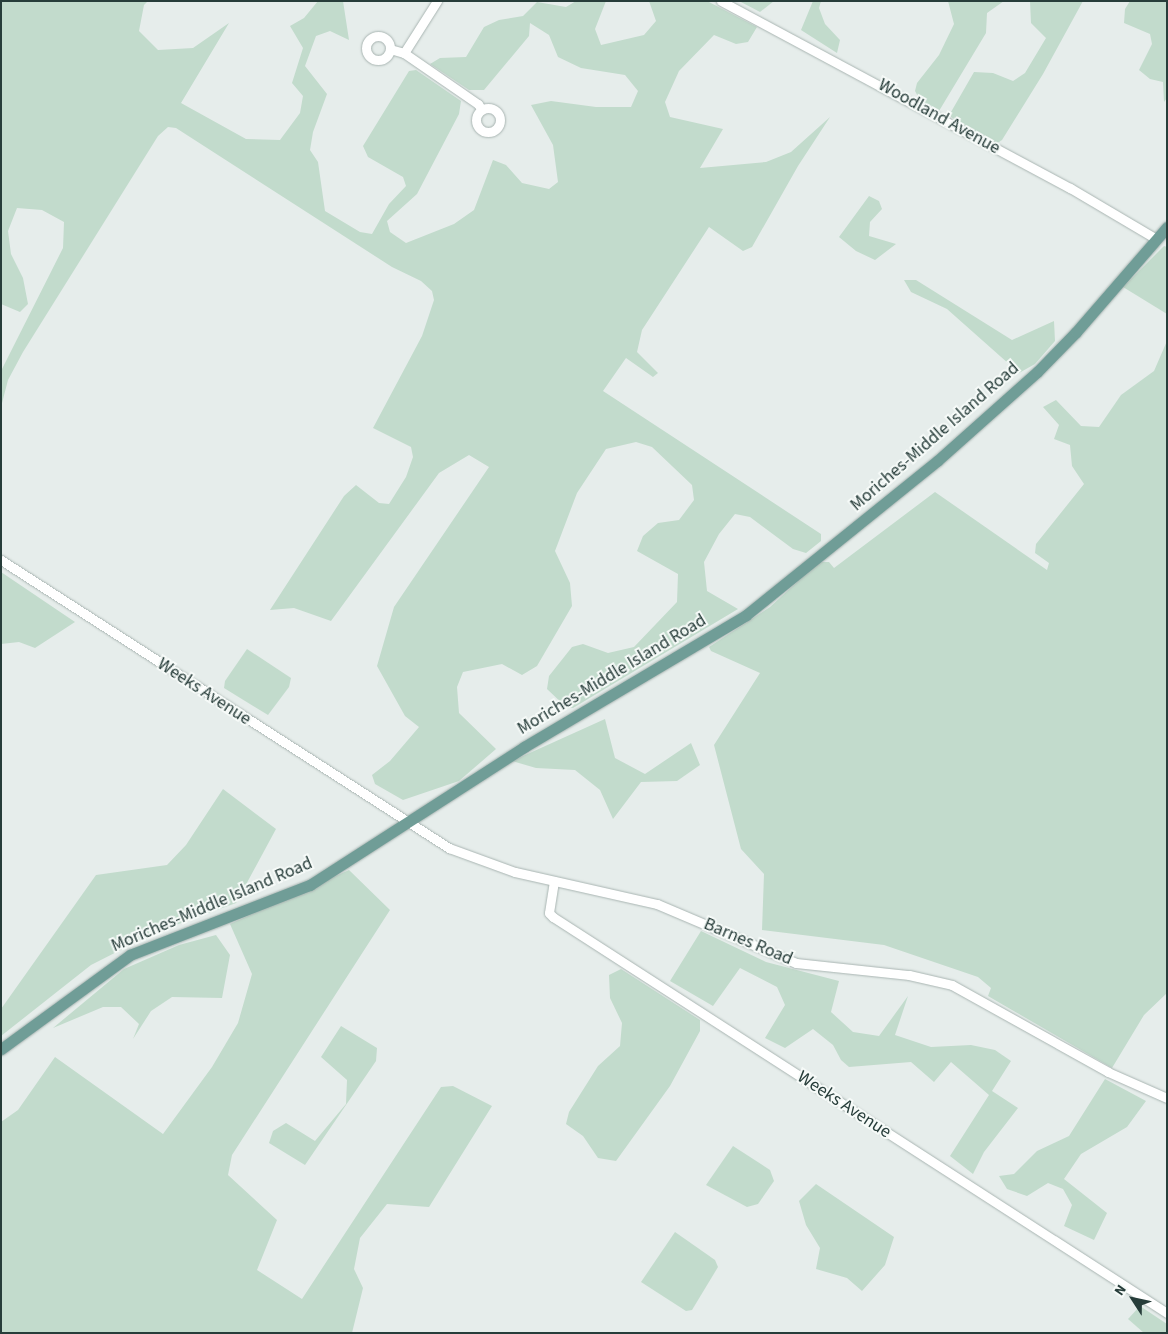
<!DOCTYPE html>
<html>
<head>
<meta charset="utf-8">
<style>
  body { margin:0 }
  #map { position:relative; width:1168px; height:1334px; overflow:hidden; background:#e6edeb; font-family:"Source Sans 3",sans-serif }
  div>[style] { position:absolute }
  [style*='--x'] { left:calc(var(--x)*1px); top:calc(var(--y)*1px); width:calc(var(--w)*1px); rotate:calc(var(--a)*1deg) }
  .green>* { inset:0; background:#c2dbcc }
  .roads { filter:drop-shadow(0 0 1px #a9b5b2) drop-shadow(0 0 1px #a9b5b2) }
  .minor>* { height:9px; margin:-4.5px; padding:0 4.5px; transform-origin:4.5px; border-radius:4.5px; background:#fff }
  .minor>.ring { margin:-4.5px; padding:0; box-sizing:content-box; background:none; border:9px solid #fff; border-radius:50% }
  .major>* { height:11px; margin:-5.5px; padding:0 5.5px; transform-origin:5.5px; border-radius:5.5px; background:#709d97 }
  span { translate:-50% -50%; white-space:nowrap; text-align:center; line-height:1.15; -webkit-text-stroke:4px #f6faf8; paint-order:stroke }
  .street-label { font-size:18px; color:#273d3a }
  .frame { position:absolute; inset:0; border:2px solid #273d3a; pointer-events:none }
  .north { position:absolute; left:1108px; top:1274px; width:50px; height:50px; -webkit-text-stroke:4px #f6faf8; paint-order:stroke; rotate:305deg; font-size:14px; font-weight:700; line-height:20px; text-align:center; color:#273d3a }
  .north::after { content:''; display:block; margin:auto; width:18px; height:22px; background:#273d3a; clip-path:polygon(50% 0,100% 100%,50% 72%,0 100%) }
</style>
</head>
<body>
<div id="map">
  <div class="green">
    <i style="clip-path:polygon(1px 1px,148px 1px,144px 5px,139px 31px,158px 50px,193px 48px,229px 23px,181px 103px,246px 139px,280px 140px,300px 113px,303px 96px,292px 83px,303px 48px,290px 26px,304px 18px,318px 1px,343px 1px,349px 40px,330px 31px,316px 36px,305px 66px,327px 94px,313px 132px,310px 150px,318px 162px,325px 211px,360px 232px,372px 234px,389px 204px,406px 186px,403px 177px,368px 157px,363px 146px,409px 71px,416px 70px,461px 101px,459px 114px,417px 194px,387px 221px,390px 232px,406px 243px,454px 224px,474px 210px,493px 160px,506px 165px,522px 183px,549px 189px,558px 182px,553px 145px,531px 105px,551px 101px,596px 107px,631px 107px,638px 91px,625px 75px,581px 68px,558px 57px,549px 35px,530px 23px,529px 36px,484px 90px,469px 90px,430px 64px,440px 58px,466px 57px,484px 27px,499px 20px,523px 16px,537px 2px,566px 7px,576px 1px,606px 1px,595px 29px,601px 45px,644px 35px,656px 21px,649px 1px,707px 1px,757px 27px,748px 42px,736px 44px,714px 35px,679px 71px,665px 102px,670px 117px,723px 129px,700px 168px,766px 162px,791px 152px,830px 117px,798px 166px,752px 247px,743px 251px,709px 227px,642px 330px,637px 352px,658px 373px,653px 377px,626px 358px,603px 391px,821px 534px,821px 541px,806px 553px,793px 549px,750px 517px,735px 514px,719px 534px,704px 562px,707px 591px,738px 609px,573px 708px,566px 707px,547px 689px,549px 676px,572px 647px,583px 644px,608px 653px,634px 647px,677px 602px,678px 574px,637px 551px,643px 536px,658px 523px,679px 520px,694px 500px,692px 485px,652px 447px,636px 442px,606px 449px,577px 493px,555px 551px,570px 583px,572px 606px,537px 666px,522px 675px,502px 664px,463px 672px,457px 687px,459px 713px,496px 749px,459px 781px,403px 800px,375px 784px,372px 775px,390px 761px,419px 727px,405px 716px,377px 666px,394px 607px,489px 467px,469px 455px,439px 473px,331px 621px,294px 608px,270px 610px,344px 496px,356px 485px,379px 503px,389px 504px,406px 477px,413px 457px,411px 447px,373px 428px,422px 336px,434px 300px,432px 291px,421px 281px,392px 267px,176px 128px,168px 127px,158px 136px,23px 352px,8px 380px,1px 407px,1px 371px,63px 248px,64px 222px,42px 210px,17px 208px,8px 231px,11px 254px,23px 278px,28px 304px,20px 312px,1px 304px)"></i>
    <i style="clip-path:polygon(739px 1px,774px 1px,760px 12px)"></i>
    <i style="clip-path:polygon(813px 1px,821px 1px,819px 8px,825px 24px,840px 40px,837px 53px,801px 30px)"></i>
    <i style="clip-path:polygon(948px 1px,1004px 1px,987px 13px,986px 33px,939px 111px,920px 100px,915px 91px,917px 83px,939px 55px,954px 24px)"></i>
    <i style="clip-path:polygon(1030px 1px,1083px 1px,1043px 74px,1002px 140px,996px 144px,951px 117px,951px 112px,974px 72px,993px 73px,1013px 81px,1025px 73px,1046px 38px,1031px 23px)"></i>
    <i style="clip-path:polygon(1130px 1px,1167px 1px,1167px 98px,1164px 102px,1163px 82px,1150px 79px,1139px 70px,1152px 44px,1150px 34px,1124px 23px,1125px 9px)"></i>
    <i style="clip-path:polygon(869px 196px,879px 201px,882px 209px,870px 222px,869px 236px,896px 244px,875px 260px,856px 251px,839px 237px)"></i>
    <i style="clip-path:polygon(1164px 246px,1167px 247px,1167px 314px,1123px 287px)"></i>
    <i style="clip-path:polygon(904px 280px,916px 280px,1012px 340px,1054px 321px,1055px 341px,1035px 364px,1019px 373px,947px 309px,911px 292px)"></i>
    <i style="clip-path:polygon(1167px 341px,1167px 993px,1144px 1015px,1112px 1068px,988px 996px,991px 988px,978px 977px,884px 945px,762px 930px,764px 874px,741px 849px,714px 745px,760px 673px,711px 651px,709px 647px,770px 607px,819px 562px,829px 562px,834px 568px,935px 492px,1047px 570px,1049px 563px,1035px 553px,1036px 544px,1084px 484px,1072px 466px,1070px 445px,1054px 439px,1059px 425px,1043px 407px,1056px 400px,1081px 426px,1099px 427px,1121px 395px,1154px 371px)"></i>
    <i style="clip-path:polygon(1px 572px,75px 622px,35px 648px,19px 642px,1px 644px)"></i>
    <i style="clip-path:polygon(247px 649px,291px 678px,289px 687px,268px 715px,224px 688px,225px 681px)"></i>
    <i style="clip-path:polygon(605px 719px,615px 758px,645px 774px,691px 743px,700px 765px,677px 781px,641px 782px,613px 819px,600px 790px,575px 770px,536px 768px,512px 761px)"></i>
    <i style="clip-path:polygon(223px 789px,276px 829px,236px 903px,154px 933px,91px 965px,1px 1036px,1px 1009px,96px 875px,167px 865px,186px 845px)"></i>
    <i style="clip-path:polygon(349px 870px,390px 910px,232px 1155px,228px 1175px,277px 1220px,257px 1270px,302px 1299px,441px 1087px,453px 1086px,492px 1106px,429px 1207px,387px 1204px,360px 1238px,354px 1269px,363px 1288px,352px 1333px,1px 1333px,1px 1122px,18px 1110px,55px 1057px,163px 1134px,212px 1067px,238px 1023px,252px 974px,230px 924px)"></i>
    <i style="clip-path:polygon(701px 931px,766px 962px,839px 981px,831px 1012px,853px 1032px,879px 1036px,908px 996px,895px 1035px,931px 1047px,971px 1045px,995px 1050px,1011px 1061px,992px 1091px,1018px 1108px,984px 1152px,973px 1174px,950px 1156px,989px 1095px,951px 1062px,934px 1082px,911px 1062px,849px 1067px,841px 1060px,833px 1045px,813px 1029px,785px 1048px,765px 1038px,785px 1005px,777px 987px,740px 968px,713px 1006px,670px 981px)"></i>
    <i style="clip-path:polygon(216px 935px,230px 955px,222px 998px,172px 997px,151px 1011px,133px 1039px,139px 1024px,121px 1007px,103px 1007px,53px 1028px,124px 969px,179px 945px)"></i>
    <i style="clip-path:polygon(621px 969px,700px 1020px,700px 1031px,670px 1086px,616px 1161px,598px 1158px,583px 1136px,566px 1124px,569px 1112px,598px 1066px,620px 1046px,622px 1023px,610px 998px,609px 975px)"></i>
    <i style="clip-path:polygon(341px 1026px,377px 1048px,376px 1061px,305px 1165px,269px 1143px,273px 1131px,286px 1123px,315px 1141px,346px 1104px,347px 1080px,321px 1057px)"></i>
    <i style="clip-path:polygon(1105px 1079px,1146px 1101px,1127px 1127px,1081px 1154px,1064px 1179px,1107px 1213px,1094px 1240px,1064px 1226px,1072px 1205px,1063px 1189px,1048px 1183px,1027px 1196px,1007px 1189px,999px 1176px,1014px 1174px,1037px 1151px,1069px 1136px)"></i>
    <i style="clip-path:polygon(733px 1146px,770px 1170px,774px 1181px,758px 1204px,747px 1207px,706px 1185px)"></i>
    <i style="clip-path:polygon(816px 1184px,894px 1237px,885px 1265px,862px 1291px,847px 1278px,816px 1269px,820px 1248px,806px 1225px,799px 1201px)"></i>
    <i style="clip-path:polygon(675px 1232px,715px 1260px,718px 1267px,692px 1310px,686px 1311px,641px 1282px)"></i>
    <i style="clip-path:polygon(1140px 1306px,1167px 1324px,1167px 1333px,1144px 1333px,1128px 1319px)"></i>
  </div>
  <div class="roads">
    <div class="minor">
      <i style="--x:721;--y:1;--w:396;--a:28.2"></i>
      <i style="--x:1070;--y:188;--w:99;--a:30.5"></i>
      <i class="ring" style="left:366px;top:36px;width:15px;height:15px"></i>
      <i style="--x:390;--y:49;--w:15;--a:16"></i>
      <i style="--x:404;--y:53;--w:90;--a:34.6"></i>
      <i style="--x:478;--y:104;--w:7;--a:56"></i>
      <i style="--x:404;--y:53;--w:62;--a:-57.6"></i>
      <i class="ring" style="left:476px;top:108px;width:15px;height:15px"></i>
      <i style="--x:1;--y:560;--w:533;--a:32.74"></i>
      <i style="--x:449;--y:848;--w:70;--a:20"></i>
      <i style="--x:515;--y:872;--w:146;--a:12.7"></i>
      <i style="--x:657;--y:904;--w:151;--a:23"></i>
      <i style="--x:796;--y:963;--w:114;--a:6.1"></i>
      <i style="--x:909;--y:975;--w:44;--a:13.1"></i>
      <i style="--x:952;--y:985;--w:179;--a:29.1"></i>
      <i style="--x:1108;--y:1072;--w:64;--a:23.8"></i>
      <i style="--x:554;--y:881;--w:32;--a:99"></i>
      <i style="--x:549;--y:913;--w:6;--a:45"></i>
      <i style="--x:553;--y:917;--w:731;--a:32.82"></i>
    </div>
    <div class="major">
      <i style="--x:1;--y:1049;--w:160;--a:-36.1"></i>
      <i style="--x:130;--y:955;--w:193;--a:-21.3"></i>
      <i style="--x:310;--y:885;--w:255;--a:-32.8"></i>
      <i style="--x:524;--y:747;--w:258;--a:-30.7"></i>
      <i style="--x:746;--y:615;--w:245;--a:-38.9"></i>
      <i style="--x:937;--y:461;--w:134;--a:-41.7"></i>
      <i style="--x:1037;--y:372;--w:56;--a:-45.7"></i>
      <i style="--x:1076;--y:332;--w:139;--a:-49.1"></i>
    </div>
  </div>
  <div class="street-label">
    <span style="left:939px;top:117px;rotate:29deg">Woodland Avenue</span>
    <span style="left:935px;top:437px;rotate:-41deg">Moriches-Middle Island Road</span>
    <span style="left:612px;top:675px;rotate:-31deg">Moriches-Middle Island Road</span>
    <span style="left:204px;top:692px;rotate:33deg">Weeks Avenue</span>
    <span style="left:212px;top:905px;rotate:-23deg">Moriches-Middle Island Road</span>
    <span style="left:748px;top:942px;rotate:23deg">Barnes Road</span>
    <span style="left:844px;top:1105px;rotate:33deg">Weeks Avenue</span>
  </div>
  <div class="frame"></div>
  <div class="north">N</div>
</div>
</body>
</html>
